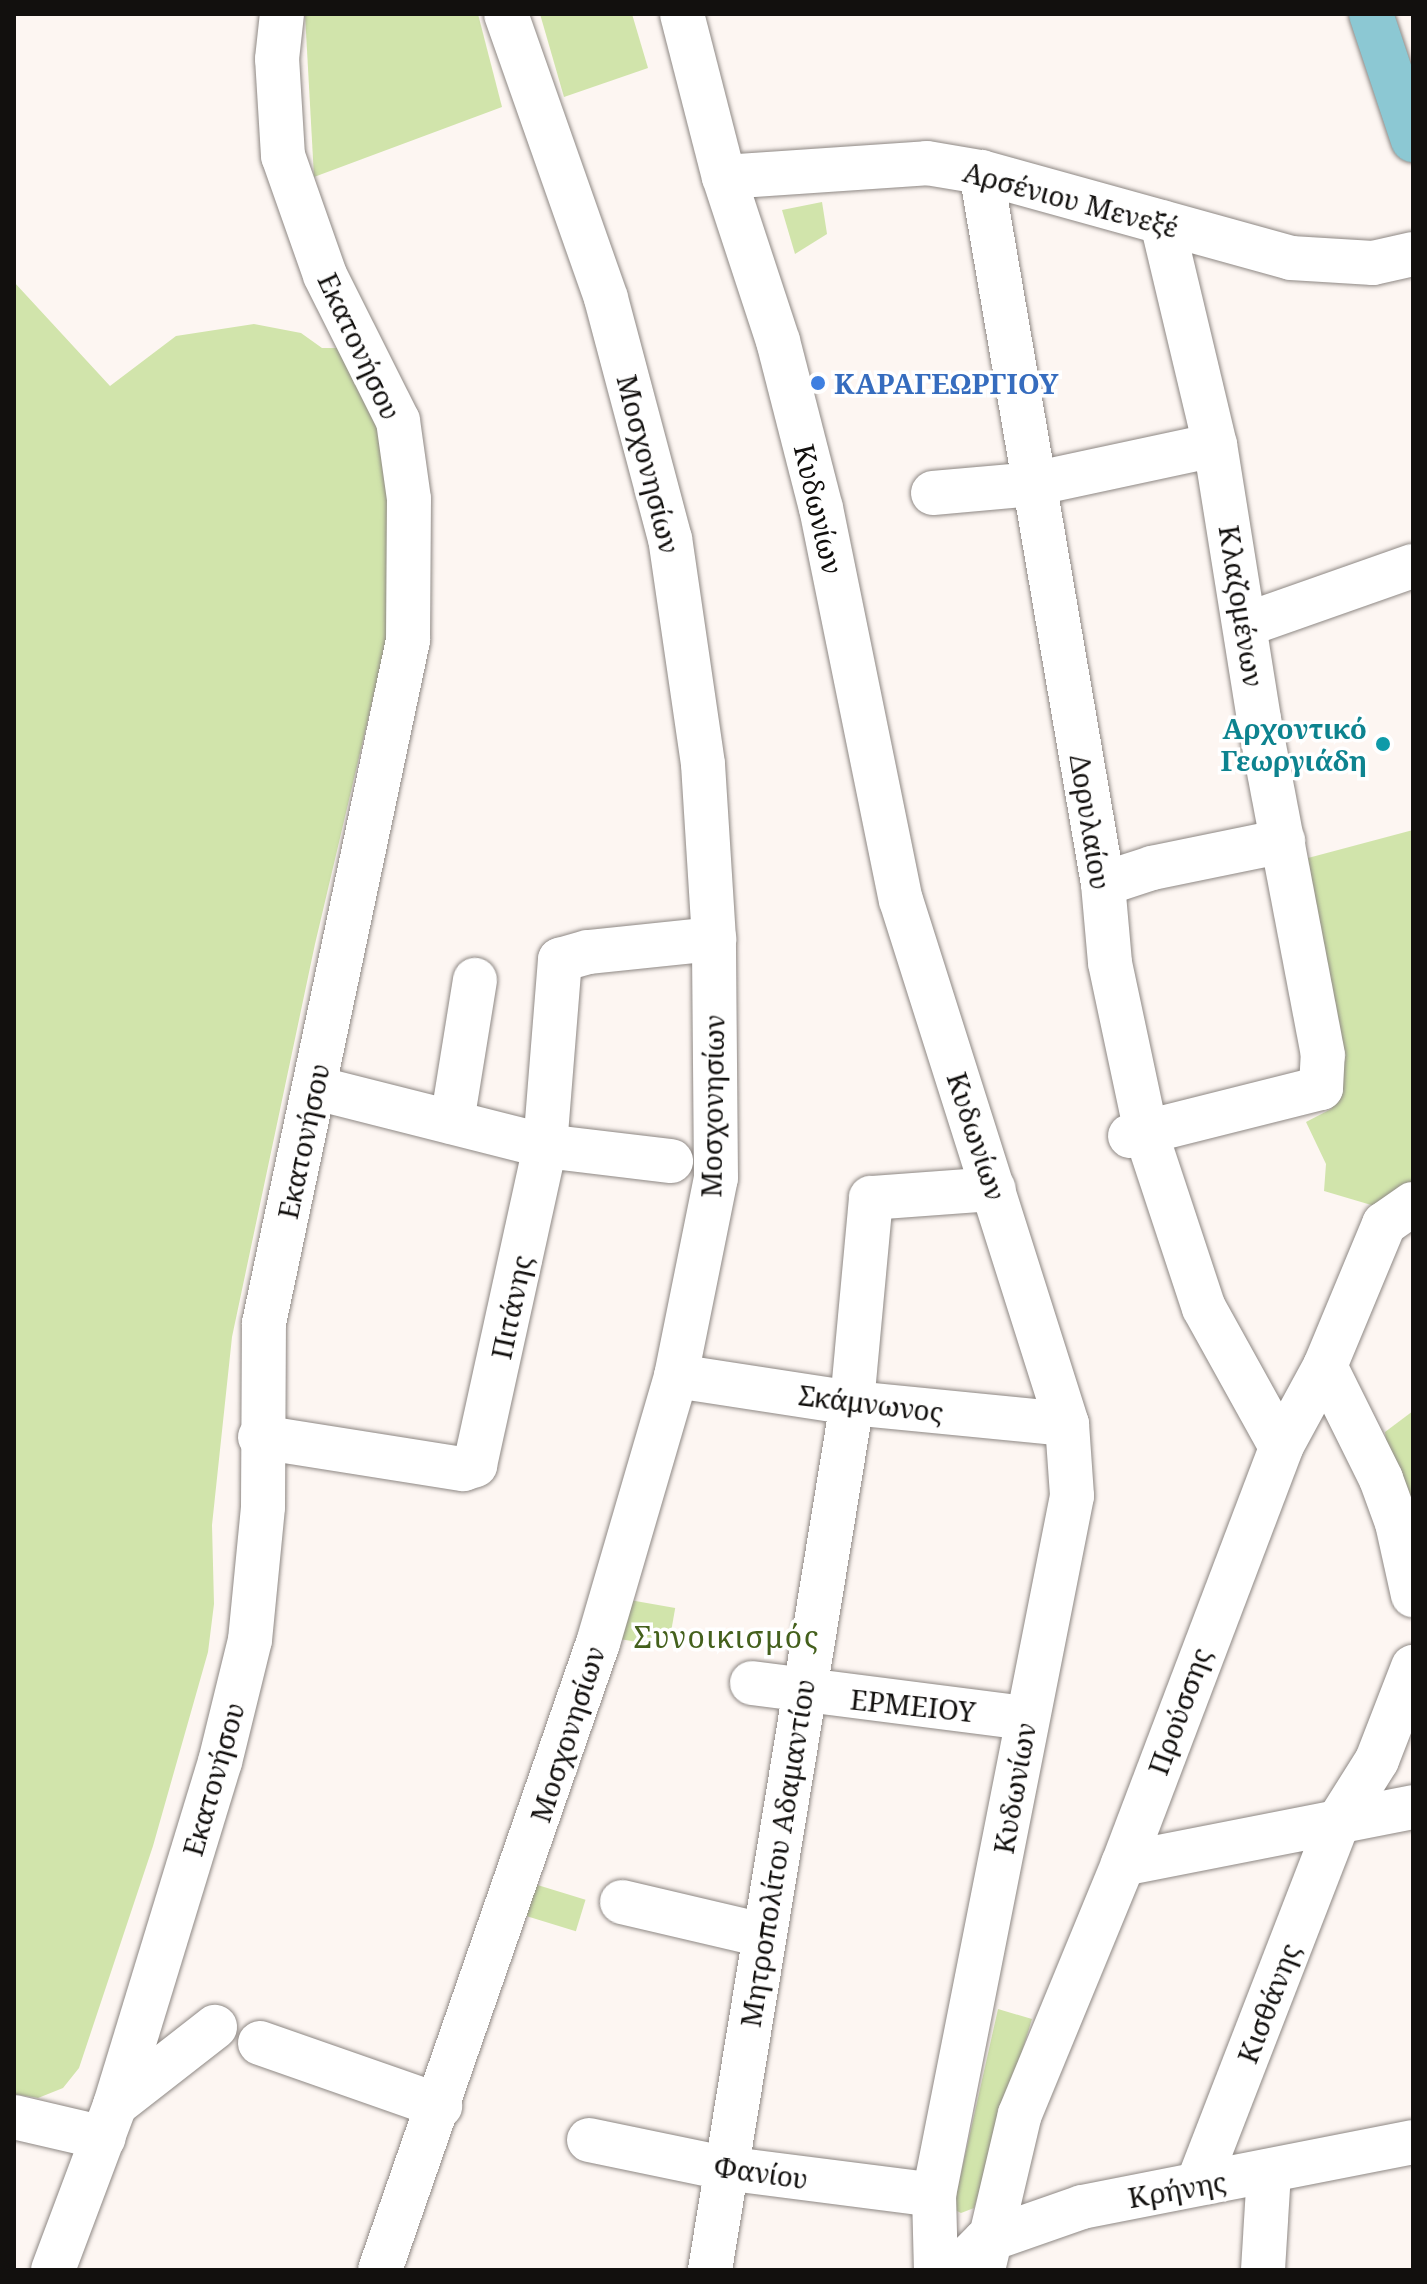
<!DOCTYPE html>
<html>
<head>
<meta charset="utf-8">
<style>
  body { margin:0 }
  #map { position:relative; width:1427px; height:2284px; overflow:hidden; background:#fdf6f2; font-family:"Noto Serif",serif }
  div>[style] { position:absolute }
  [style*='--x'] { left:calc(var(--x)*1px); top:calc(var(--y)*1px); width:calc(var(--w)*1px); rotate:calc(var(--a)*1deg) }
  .green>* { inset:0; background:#d1e4ab; transform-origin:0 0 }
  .roads { filter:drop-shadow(0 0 2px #8e8884) drop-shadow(0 0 2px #8e8884) }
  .minor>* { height:44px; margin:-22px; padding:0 22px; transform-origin:22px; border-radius:22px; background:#fff }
  .major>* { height:44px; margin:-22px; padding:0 22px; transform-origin:22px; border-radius:22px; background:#8cc8d3 }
  .dots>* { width:22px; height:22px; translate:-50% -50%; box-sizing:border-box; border:4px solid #fff; border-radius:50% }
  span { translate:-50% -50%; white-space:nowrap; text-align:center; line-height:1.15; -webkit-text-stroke:7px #fff; paint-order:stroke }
  .street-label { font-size:28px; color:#12100e }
  .shop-label { font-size:28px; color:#366cbe; font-weight:700 }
  .left { translate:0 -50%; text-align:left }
  .culture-label { font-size:28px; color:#0d838f; font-weight:700 }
  .right { translate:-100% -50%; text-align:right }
  .neighbourhood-label { font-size:30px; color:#44601c; letter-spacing:2px }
  .frame { position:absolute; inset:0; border:16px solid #12100e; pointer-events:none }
</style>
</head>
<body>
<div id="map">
  <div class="green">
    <i style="clip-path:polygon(305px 14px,478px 14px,502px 107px,314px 177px)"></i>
    <i style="clip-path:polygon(540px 14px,632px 14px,648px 68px,564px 97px)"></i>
    <i style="clip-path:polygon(822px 202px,827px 234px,795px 254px,782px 210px)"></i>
    <i style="clip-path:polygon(14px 282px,110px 386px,176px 336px,254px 324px,301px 333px,322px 348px,345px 348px,382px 437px,393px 530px,390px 626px,315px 944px,232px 1337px,212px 1525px,214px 1604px,208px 1652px,153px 1846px,79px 2068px,63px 2088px,38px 2098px,14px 2094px)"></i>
    <i style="clip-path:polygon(1413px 830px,1413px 1186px,1378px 1207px,1324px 1191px,1326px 1164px,1306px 1122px,1331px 1109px,1337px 1099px,1324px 947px,1308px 858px)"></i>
    <i style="clip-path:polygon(1413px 1411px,1413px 1541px,1389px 1468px,1385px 1432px)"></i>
    <i style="left:624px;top:1599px;width:52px;height:40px;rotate:10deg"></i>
    <i style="left:531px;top:1883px;width:57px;height:33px;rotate:17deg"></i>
    <i style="clip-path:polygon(998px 2009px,1032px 2019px,974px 2208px,961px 2213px,953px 2209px)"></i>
  </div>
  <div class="roads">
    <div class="minor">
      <i style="--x:682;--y:14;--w:168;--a:75.6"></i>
      <i style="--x:724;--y:177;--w:173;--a:71.8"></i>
      <i style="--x:778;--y:341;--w:172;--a:75.6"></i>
      <i style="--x:821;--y:508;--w:400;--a:78.5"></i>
      <i style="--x:901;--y:900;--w:550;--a:72.42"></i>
      <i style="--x:1067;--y:1424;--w:72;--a:86"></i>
      <i style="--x:1072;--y:1496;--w:712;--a:101.17"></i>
      <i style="--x:934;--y:2195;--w:75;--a:88.5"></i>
      <i style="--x:981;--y:172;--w:722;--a:80.28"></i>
      <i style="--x:1103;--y:884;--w:79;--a:84.9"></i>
      <i style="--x:1110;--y:963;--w:174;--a:78"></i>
      <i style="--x:1146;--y:1133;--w:184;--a:71.7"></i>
      <i style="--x:1204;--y:1308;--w:159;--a:61"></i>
      <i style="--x:724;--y:177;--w:203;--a:-3.9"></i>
      <i style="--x:927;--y:163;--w:55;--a:9.5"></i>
      <i style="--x:981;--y:172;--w:322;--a:15.5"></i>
      <i style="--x:1291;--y:258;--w:82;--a:3.5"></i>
      <i style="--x:1373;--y:263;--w:41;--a:-12.7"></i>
      <i style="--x:933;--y:493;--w:100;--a:-5.1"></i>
      <i style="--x:1033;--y:484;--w:186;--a:-12.1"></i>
      <i style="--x:1248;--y:624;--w:175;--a:-19.4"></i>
      <i style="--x:1103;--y:884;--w:52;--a:-18.1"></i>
      <i style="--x:1152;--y:868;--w:134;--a:-11.6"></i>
      <i style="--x:316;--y:1088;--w:236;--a:14.2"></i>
      <i style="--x:545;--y:1146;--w:127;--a:6.8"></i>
      <i style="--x:452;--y:1122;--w:144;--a:-80.8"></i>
      <i style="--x:1130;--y:1136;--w:197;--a:-14.1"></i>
      <i style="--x:1321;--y:1088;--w:33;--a:-87"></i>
      <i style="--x:1323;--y:1055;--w:342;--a:-100.8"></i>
      <i style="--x:1259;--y:719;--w:278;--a:-99.1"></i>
      <i style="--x:1215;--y:445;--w:229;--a:-103.4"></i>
      <i style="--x:1325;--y:1366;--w:126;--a:63.6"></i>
      <i style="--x:1381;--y:1479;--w:47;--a:70"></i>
      <i style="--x:1397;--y:1523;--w:74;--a:77.5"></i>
      <i style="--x:676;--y:1376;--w:178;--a:8.7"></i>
      <i style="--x:852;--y:1403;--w:216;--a:5.6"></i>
      <i style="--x:260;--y:1437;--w:206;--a:9"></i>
      <i style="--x:463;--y:1469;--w:13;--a:-18"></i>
      <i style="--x:475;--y:1465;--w:327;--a:-77.6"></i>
      <i style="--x:545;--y:1146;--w:187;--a:-85.4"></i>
      <i style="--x:560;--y:960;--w:29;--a:-16"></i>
      <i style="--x:588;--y:952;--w:127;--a:-5.9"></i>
      <i style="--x:752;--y:1683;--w:277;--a:7.3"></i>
      <i style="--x:1123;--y:1864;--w:296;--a:-11.1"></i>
      <i style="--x:622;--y:1902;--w:145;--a:13.2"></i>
      <i style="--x:260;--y:2043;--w:191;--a:19.3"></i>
      <i style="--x:115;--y:2105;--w:127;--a:-38"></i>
      <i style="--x:14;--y:2117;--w:92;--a:13.1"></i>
      <i style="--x:589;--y:2140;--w:138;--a:11.7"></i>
      <i style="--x:724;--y:2168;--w:212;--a:7.3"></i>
      <i style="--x:1198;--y:2183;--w:387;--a:-68.8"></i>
      <i style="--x:1338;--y:1822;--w:73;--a:-57.8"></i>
      <i style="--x:1377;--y:1760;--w:100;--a:-68.8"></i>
      <i style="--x:970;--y:2256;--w:21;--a:-45"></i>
      <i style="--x:985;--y:2241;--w:103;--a:-19.3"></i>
      <i style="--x:1082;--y:2207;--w:337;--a:-11.1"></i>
      <i style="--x:53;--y:2270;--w:176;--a:-69.4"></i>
      <i style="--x:115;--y:2105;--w:359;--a:-73"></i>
      <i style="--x:220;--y:1762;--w:126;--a:-76.2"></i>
      <i style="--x:250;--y:1640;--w:134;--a:-84.4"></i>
      <i style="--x:263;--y:1507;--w:184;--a:-89.7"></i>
      <i style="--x:264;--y:1323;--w:698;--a:-78.09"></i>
      <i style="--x:408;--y:640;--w:141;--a:-89.6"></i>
      <i style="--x:409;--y:499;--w:79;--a:-98"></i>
      <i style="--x:398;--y:421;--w:163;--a:-116.6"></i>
      <i style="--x:325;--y:275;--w:126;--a:-109.4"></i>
      <i style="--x:283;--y:156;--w:97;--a:-93.5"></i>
      <i style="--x:277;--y:59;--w:45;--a:-83.7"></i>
      <i style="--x:380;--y:2270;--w:664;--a:-70.83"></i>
      <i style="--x:598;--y:1643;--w:278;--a:-73.7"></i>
      <i style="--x:676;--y:1376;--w:202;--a:-78.6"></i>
      <i style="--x:716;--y:1178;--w:239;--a:-90.5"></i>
      <i style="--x:714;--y:939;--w:175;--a:-93.6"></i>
      <i style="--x:703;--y:764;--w:227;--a:-98.3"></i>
      <i style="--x:670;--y:539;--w:249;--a:-104.9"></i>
      <i style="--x:606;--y:298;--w:301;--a:-109.4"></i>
      <i style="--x:710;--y:2270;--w:879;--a:-80.7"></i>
      <i style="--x:852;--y:1403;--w:206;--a:-84.7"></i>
      <i style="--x:871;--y:1198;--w:123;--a:-4.2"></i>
      <i style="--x:983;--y:2270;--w:160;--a:-76.7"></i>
      <i style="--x:1020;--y:2114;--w:270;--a:-67.6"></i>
      <i style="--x:1123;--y:1864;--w:446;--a:-69.2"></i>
      <i style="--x:1281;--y:1447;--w:92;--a:-61.5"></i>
      <i style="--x:1325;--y:1366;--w:154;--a:-67.4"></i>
      <i style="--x:1384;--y:1224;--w:35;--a:-35"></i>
      <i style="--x:1263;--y:2270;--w:97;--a:-86.5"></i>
    </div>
    <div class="major">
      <i style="--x:1371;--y:14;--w:133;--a:71.6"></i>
    </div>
  </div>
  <div class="dots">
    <i style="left:818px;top:383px;background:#3f7fe0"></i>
    <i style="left:1383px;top:744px;background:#0f9aa8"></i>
  </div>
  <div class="street-label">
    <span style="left:1071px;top:199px;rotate:15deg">Αρσένιου Μενεξέ</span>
    <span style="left:360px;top:346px;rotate:65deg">Εκατονήσου</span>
    <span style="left:649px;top:464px;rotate:76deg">Μοσχονησίων</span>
    <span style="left:819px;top:509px;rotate:77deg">Κυδωνίων</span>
    <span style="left:1242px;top:606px;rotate:81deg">Κλαζομένων</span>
    <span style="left:1091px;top:822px;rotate:81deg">Δορυλαίου</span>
    <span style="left:712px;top:1106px;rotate:-89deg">Μοσχονησίων</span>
    <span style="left:977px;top:1136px;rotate:72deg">Κυδωνίων</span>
    <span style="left:303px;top:1141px;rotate:-78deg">Εκατονήσου</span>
    <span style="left:511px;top:1307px;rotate:-78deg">Πιτάνης</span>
    <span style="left:871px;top:1403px;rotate:7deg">Σκάμνωνος</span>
    <span style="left:913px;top:1705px;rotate:6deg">ΕΡΜΕΙΟΥ</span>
    <span style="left:1179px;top:1711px;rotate:-70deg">Προύσσης</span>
    <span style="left:567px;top:1734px;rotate:-72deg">Μοσχονησίων</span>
    <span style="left:213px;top:1779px;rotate:-74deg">Εκατονήσου</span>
    <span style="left:1014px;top:1788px;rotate:-80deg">Κυδωνίων</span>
    <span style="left:777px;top:1853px;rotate:-81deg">Μητροπολίτου Αδαμαντίου</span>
    <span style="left:1268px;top:2003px;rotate:-69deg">Κισθάνης</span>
    <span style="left:761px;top:2172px;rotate:8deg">Φανίου</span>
    <span style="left:1177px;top:2189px;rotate:-10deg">Κρήνης</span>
  </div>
  <div class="shop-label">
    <span class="left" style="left:834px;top:383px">ΚΑΡΑΓΕΩΡΓΙΟΥ</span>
  </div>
  <div class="culture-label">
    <span class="right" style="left:1367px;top:744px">Αρχοντικό<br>Γεωργιάδη</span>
  </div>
  <div class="neighbourhood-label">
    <span style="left:727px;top:1637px">Συνοικισμός</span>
  </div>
  <div class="frame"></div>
</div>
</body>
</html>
